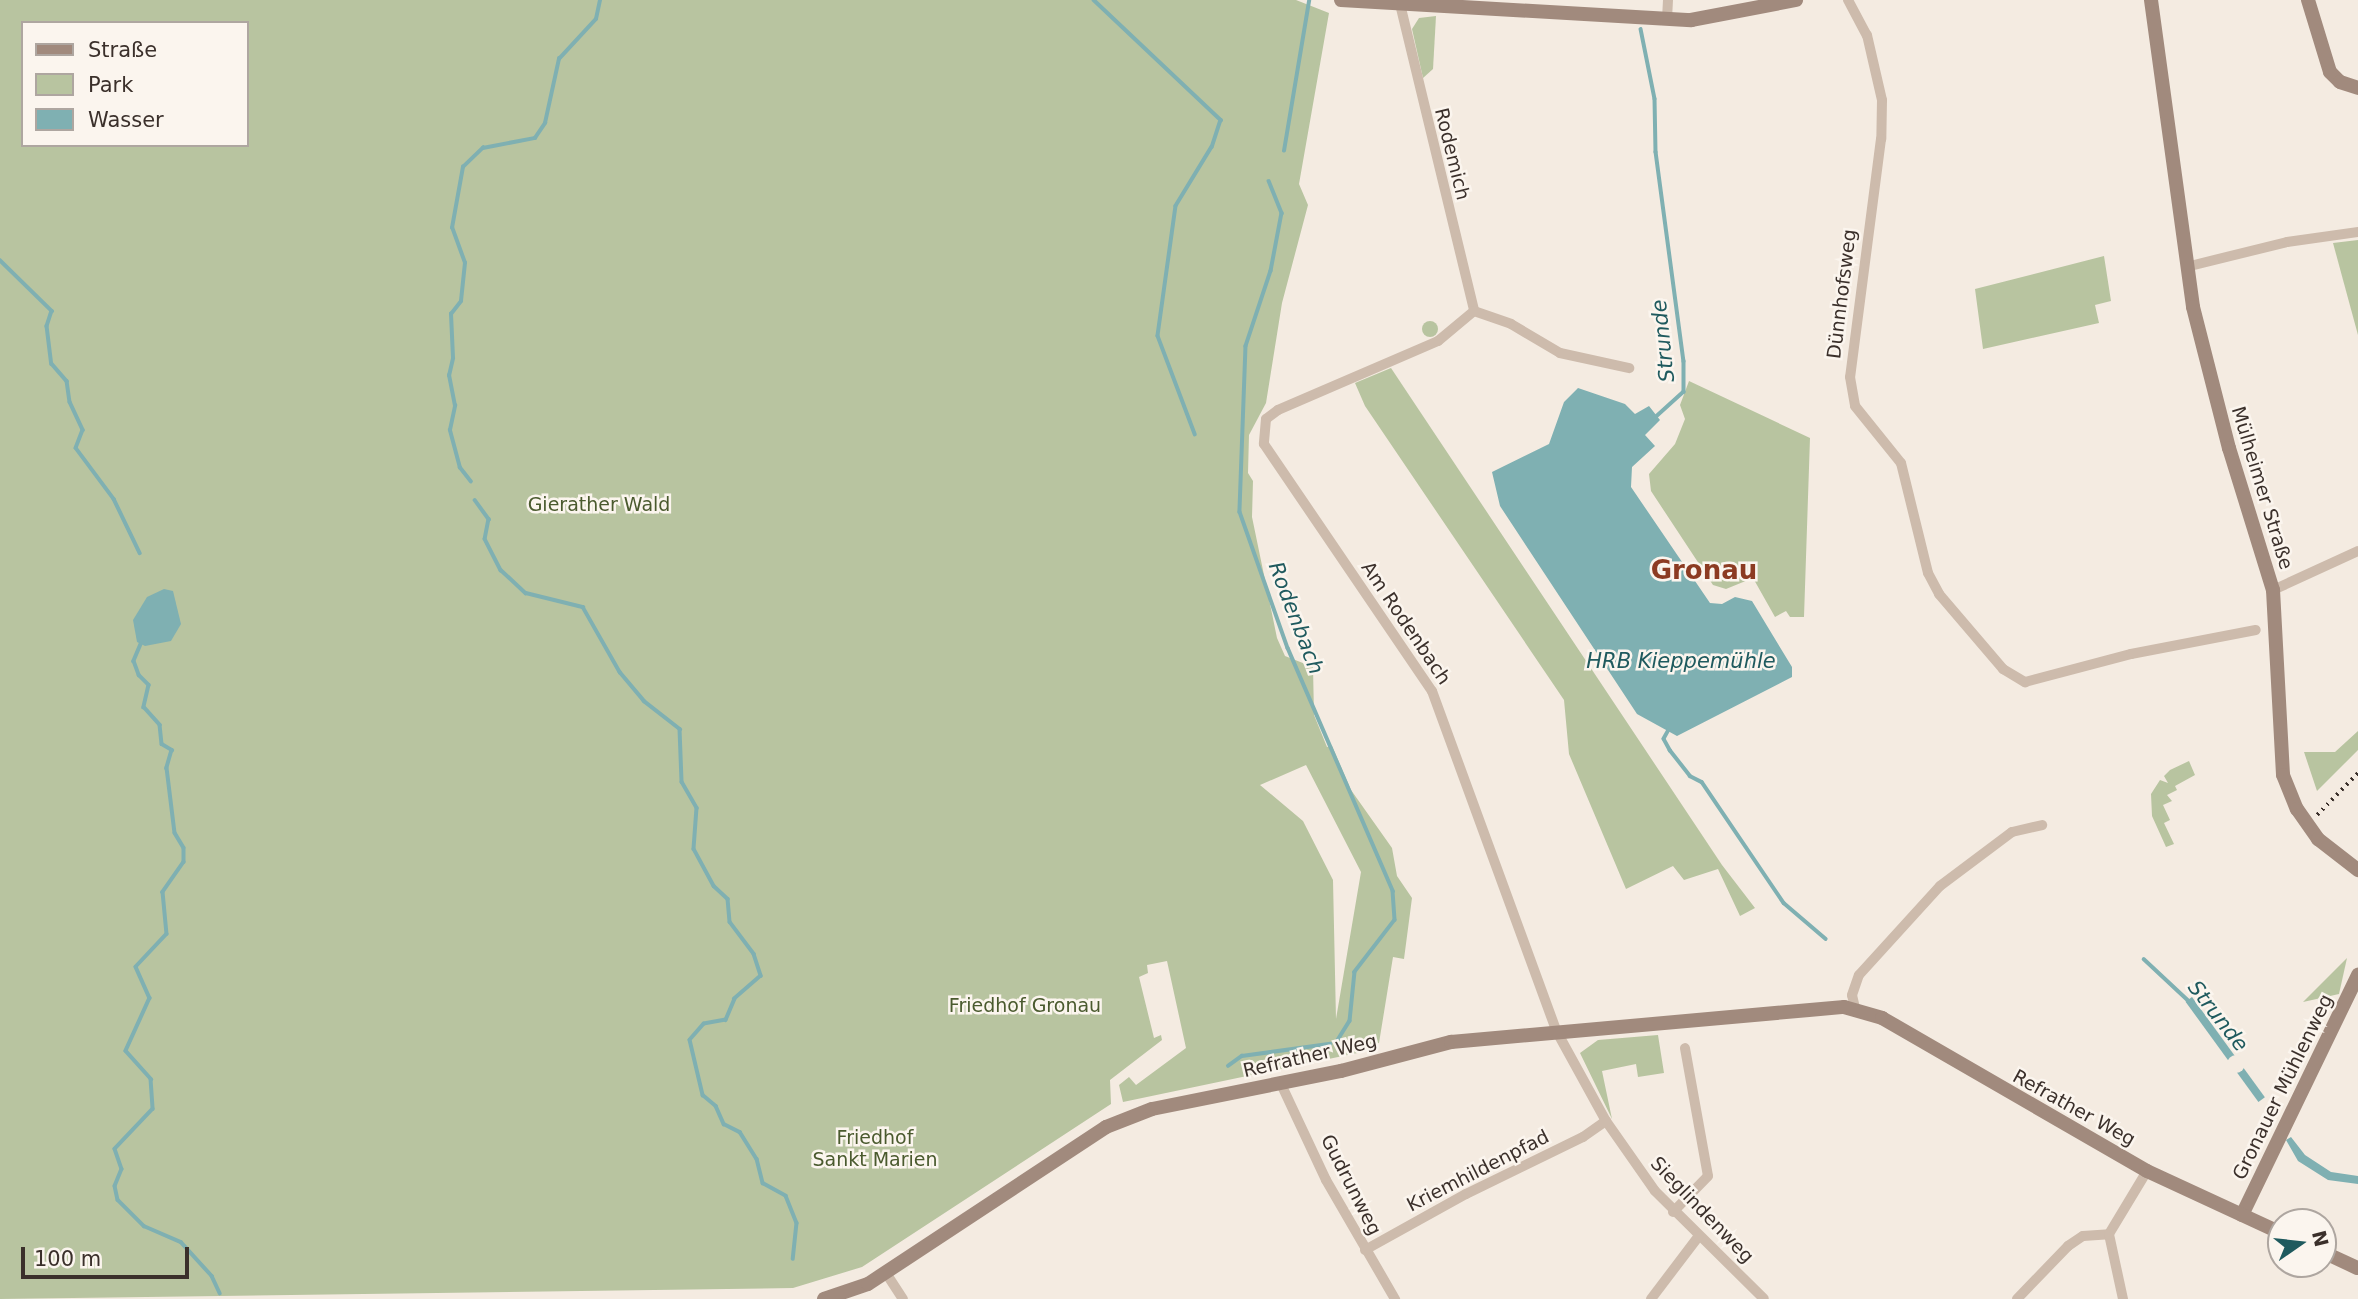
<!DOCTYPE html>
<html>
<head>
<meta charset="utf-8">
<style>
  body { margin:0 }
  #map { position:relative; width:2358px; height:1299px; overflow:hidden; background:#f4ebe1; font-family:"DejaVu Sans",sans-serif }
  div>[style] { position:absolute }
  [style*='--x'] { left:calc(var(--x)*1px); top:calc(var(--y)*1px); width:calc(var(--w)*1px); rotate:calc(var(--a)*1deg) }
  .green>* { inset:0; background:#b8c4a0 }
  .round { border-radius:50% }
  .water>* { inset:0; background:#7fb0b2; transform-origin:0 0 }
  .pier>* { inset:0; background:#f4ebe1 }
  .stream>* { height:3.5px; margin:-1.75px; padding:0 1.75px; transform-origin:1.75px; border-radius:1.75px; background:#7fb0b2 }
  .street>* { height:10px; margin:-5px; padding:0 5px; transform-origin:5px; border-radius:5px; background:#cdbbac }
  .secondary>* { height:14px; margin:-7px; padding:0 7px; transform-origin:7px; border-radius:7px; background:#a18a7d }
  .rail>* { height:3.5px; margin-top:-1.75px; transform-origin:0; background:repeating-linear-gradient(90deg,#3b302b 0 2px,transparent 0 7px) }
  span { translate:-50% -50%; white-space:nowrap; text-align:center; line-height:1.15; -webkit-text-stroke:5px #fbf5ee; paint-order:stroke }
  .street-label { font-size:19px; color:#3b302b }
  .park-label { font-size:19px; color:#4a5a2e }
  .water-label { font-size:21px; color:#1f5a5e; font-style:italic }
  .district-label { font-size:26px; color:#8c3b22; font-weight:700 }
  .legend { position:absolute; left:21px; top:21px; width:228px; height:126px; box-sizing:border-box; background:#fbf5ee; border:2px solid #aea6a0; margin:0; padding:9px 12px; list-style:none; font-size:21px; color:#3b302b }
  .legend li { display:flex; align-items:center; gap:14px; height:35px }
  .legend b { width:35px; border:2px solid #aea6a0 }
  .north { position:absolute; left:2267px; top:1208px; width:70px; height:70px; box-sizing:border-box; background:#fbf5ee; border:2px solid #aea6a0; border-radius:50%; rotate:76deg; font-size:19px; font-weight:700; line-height:28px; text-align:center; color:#3b302b }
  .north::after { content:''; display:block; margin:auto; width:24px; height:32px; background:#1f5a5e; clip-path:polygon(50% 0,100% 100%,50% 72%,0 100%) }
  .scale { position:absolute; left:21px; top:1247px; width:168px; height:32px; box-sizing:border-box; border:4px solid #3b302b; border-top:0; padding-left:9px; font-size:21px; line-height:24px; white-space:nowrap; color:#3b302b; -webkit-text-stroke:5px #fbf5ee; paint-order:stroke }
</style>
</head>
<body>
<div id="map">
  <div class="green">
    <i style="clip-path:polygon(evenodd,0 0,1296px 0,1329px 13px,1299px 184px,1308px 205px,1282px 303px,1266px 403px,1249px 435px,1248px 473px,1253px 481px,1252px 517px,1277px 638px,1285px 656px,1313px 667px,1314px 715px,1327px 747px,1332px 746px,1351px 790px,1392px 848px,1397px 876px,1412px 898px,1404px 959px,1393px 957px,1379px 1043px,1356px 1047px,1362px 1052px,1123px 1102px,1119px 1085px,1129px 1077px,1136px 1085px,1186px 1048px,1167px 961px,1147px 965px,1148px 973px,1139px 977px,1154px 1038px,1161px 1035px,1162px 1040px,1110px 1080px,1111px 1104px,862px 1267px,793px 1288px,0 1299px,0 0,23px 23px,247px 23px,247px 145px,23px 145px,23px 23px,0 0,1306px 765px,1361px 872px,1336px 1019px,1333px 880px,1303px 821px,1260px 785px,1306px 765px)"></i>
    <i style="clip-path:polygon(1436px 16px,1433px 69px,1423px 78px,1412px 29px,1419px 18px)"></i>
    <i style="clip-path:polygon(2358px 240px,2358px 335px,2333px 243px)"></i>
    <i style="clip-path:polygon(2104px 256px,2111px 301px,2095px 305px,2099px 323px,1983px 349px,1975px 289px)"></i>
    <i class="round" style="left:1422px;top:321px;width:16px;height:16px"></i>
    <i style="clip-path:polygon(1391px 368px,1722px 865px,1755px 908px,1740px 916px,1718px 869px,1684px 880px,1673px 866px,1626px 889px,1569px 754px,1564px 700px,1365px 406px,1355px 383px)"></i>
    <i style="clip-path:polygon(1689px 381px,1810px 438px,1804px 617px,1790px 617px,1786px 611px,1775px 617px,1753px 578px,1726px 589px,1713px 585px,1651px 491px,1649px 474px,1675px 444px,1685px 419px,1680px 405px)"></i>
    <i style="clip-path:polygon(2358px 731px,2358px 750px,2317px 791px,2304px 752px,2335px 752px)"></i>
    <i style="clip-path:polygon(2189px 761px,2195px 775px,2175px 786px,2177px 790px,2167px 795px,2172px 801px,2163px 805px,2170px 820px,2164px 823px,2174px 844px,2166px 847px,2152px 816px,2151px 794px,2160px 780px,2168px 783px,2164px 776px,2170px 770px)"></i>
    <i style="clip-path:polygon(2347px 958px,2339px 994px,2303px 1002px)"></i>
    <i style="clip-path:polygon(1658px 1035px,1664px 1073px,1638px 1077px,1636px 1064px,1602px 1071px,1612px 1119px,1580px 1053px,1598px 1040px)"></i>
  </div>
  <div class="water">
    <i style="clip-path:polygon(1578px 388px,1625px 404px,1635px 414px,1649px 406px,1660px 420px,1645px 435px,1655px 446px,1632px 467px,1631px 487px,1710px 603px,1722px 604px,1735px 597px,1752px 601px,1792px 667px,1792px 677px,1677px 736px,1637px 714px,1500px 506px,1492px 472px,1549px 444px,1564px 402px)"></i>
    <i style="clip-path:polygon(164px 589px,173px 591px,181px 624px,171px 641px,145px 646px,137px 642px,133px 620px,147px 597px)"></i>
    <i style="left:2192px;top:997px;width:124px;height:8px;rotate:54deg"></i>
    <i style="clip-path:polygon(2291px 1137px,2305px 1155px,2331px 1172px,2358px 1176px,2358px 1184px,2328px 1180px,2298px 1161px,2286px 1140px)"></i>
  </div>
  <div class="pier">
    <i class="round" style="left:2227px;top:1055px;width:18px;height:18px"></i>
  </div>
  <div class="stream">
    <i style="--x:1094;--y:0;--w:175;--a:43.4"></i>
    <i style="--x:1221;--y:120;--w:28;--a:108"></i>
    <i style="--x:1212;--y:147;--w:69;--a:121.4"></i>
    <i style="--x:1176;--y:206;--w:131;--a:97.9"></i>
    <i style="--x:1158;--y:336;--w:105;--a:69.3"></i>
    <i style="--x:1641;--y:29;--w:71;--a:78.7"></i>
    <i style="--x:1655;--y:99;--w:53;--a:88.9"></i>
    <i style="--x:1656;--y:152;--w:211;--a:82.4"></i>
    <i style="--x:1684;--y:361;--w:31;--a:90"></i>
    <i style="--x:1684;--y:392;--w:40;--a:138"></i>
    <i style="--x:1284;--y:151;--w:152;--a:-80.5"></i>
    <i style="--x:1269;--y:181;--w:35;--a:68"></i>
    <i style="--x:1282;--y:213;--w:59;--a:100.7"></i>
    <i style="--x:1271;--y:271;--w:79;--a:108.4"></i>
    <i style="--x:1246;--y:346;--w:166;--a:92.1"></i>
    <i style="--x:1240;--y:512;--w:144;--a:70.6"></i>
    <i style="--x:1288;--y:648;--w:265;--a:66.6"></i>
    <i style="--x:1393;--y:891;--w:29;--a:86"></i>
    <i style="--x:1395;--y:920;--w:66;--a:127.6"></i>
    <i style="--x:1355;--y:972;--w:49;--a:95.8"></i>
    <i style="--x:1350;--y:1021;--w:22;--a:122"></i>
    <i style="--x:0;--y:260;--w:73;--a:44.4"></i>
    <i style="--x:52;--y:311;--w:16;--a:108"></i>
    <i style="--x:47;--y:326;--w:38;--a:83"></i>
    <i style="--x:52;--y:364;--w:23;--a:49"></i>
    <i style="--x:67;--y:381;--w:21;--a:82"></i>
    <i style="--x:70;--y:402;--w:31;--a:65"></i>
    <i style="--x:83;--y:430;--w:19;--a:111"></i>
    <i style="--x:76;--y:448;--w:64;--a:53.3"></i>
    <i style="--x:114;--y:499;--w:60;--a:64.3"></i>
    <i style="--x:471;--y:482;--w:18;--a:-128"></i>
    <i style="--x:460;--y:468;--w:39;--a:-105"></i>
    <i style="--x:450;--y:430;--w:25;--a:-78"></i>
    <i style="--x:455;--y:406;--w:31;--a:-101"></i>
    <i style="--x:449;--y:376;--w:18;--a:-77"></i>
    <i style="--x:453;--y:358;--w:44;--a:-92.6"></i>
    <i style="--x:451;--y:314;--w:16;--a:-52"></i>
    <i style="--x:461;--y:301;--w:38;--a:-84"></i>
    <i style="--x:465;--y:263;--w:37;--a:-110"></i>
    <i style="--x:452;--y:228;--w:62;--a:-79.8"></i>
    <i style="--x:463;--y:167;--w:28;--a:-44"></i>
    <i style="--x:483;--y:148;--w:53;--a:-10.9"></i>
    <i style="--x:535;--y:138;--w:18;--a:-56"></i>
    <i style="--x:545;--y:123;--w:66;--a:-77.7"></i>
    <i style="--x:559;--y:59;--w:54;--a:-47.2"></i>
    <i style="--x:596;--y:19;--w:19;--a:-78"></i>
    <i style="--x:475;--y:500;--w:24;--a:54"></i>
    <i style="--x:489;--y:519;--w:20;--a:101"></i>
    <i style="--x:485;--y:539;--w:35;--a:63"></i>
    <i style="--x:501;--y:570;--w:34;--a:43"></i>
    <i style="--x:526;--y:593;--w:59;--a:13.8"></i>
    <i style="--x:583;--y:607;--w:75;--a:60.4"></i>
    <i style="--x:620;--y:672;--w:38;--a:50"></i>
    <i style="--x:644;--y:701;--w:46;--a:37.9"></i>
    <i style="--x:680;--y:729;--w:53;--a:87.8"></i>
    <i style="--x:682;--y:782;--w:30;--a:60"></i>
    <i style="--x:697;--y:808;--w:41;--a:94.2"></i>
    <i style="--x:694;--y:849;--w:42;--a:61.6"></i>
    <i style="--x:714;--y:886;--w:19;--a:43"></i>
    <i style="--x:728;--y:899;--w:23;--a:85"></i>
    <i style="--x:730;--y:922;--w:40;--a:53"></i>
    <i style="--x:754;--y:954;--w:23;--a:72"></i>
    <i style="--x:761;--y:976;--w:35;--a:139"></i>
    <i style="--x:735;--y:999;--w:23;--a:113"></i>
    <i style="--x:726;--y:1020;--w:22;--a:170"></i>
    <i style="--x:704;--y:1024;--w:21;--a:131"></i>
    <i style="--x:690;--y:1040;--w:57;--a:76.7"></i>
    <i style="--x:703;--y:1095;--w:17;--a:40"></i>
    <i style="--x:716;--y:1106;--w:20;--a:66"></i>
    <i style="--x:724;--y:1124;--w:18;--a:27"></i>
    <i style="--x:740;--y:1132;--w:32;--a:58"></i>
    <i style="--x:757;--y:1159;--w:25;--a:76"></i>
    <i style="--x:763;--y:1183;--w:26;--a:29"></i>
    <i style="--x:786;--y:1196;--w:29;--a:68"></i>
    <i style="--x:797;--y:1223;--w:36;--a:96"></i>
    <i style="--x:142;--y:642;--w:21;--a:113"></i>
    <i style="--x:134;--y:661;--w:15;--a:70"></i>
    <i style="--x:139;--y:675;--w:14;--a:45"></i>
    <i style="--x:149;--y:685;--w:23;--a:103"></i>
    <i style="--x:144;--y:707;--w:24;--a:48"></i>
    <i style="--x:160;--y:725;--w:19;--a:84"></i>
    <i style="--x:162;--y:744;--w:12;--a:31"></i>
    <i style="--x:172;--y:750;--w:19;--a:106"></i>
    <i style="--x:167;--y:768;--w:65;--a:83"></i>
    <i style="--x:175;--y:833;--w:17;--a:59"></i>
    <i style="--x:184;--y:848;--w:14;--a:90"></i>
    <i style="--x:184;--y:862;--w:37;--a:125"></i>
    <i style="--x:163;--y:892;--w:42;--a:84.6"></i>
    <i style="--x:167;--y:934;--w:45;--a:133.2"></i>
    <i style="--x:136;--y:967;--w:34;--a:66"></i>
    <i style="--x:150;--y:998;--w:58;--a:114.4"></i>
    <i style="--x:126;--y:1051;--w:38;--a:48"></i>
    <i style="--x:151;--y:1079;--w:30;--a:86"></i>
    <i style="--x:153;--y:1109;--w:55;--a:133.5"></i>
    <i style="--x:115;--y:1149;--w:21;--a:71"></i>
    <i style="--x:122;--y:1169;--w:18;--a:112"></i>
    <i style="--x:115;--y:1186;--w:14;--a:78"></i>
    <i style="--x:118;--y:1200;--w:37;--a:45"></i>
    <i style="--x:144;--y:1226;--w:40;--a:23.4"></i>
    <i style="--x:181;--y:1242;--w:46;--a:47.6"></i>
    <i style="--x:212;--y:1276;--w:19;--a:65"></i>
    <i style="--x:1669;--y:730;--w:10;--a:119"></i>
    <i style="--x:1664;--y:739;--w:13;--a:61"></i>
    <i style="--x:1670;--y:750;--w:33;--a:52"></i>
    <i style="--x:1690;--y:776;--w:13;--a:27"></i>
    <i style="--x:1702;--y:782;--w:146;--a:55.9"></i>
    <i style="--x:1784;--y:903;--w:55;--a:40.6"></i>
    <i style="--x:2144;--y:959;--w:64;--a:43.1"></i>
    <i style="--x:1228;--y:1066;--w:17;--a:-36"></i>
    <i style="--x:1242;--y:1056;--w:89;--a:-7.8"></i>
  </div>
  <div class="street">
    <i style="--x:1848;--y:0;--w:40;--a:62"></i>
    <i style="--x:1867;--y:35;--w:67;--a:77"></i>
    <i style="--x:1882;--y:100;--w:39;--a:91"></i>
    <i style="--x:1881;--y:139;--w:240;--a:97.4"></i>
    <i style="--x:1850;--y:377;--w:29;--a:80"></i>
    <i style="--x:1855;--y:406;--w:73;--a:51.1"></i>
    <i style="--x:1901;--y:463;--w:113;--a:76.2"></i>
    <i style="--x:1928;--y:573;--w:24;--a:62"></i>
    <i style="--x:1939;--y:594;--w:99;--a:49.5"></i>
    <i style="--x:2003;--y:669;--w:26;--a:31"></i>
    <i style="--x:2025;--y:682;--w:110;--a:-14.8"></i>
    <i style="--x:2131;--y:654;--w:127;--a:-10.9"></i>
    <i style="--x:1400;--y:4;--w:316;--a:76.4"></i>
    <i style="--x:1667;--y:19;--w:19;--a:-87"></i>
    <i style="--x:2186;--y:267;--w:104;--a:-13.9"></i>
    <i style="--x:2287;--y:242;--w:72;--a:-8"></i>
    <i style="--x:1474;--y:311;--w:47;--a:140.2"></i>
    <i style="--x:1438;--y:341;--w:174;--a:156.7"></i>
    <i style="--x:1278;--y:410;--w:15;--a:143"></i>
    <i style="--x:1266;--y:419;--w:25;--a:95"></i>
    <i style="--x:1264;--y:444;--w:299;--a:55.8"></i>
    <i style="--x:1432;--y:691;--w:363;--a:69.9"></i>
    <i style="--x:1557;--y:1032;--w:102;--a:61.2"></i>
    <i style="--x:1606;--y:1121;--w:85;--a:55"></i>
    <i style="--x:1655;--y:1191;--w:153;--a:44.7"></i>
    <i style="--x:1474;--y:311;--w:39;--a:19"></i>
    <i style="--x:1511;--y:324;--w:57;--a:30.6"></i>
    <i style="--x:1560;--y:353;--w:71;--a:12.3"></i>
    <i style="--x:2273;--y:590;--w:94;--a:-24.6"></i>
    <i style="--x:1855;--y:1008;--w:13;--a:-103"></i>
    <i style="--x:1852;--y:995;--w:21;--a:-71"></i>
    <i style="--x:1859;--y:975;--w:120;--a:-47.7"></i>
    <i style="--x:1940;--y:886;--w:90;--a:-36.9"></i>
    <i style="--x:2012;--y:832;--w:31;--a:-13"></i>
    <i style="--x:1281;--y:1084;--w:106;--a:64.9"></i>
    <i style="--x:1326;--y:1180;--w:138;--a:59.9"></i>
    <i style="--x:1673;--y:1212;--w:50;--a:-45.8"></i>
    <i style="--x:1708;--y:1176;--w:130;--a:-100.2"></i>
    <i style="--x:1365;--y:1250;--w:115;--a:-29"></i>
    <i style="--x:1466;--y:1194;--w:130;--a:-26"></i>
    <i style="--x:1583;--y:1137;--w:28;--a:-35"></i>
    <i style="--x:886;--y:1273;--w:31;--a:57"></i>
    <i style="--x:1651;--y:1299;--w:78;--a:-52.8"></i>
    <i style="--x:2017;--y:1299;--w:74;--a:-46.1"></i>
    <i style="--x:2068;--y:1246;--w:18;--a:-34"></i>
    <i style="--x:2083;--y:1236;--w:26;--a:-4"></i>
    <i style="--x:2123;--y:1299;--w:66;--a:-102.2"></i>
    <i style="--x:2109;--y:1234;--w:74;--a:-58.9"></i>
  </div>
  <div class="secondary">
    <i style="--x:1341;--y:0;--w:351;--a:3.3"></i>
    <i style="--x:1691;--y:20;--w:107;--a:-10.8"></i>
    <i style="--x:2151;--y:0;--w:310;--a:82.2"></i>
    <i style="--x:2193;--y:307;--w:146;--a:75.7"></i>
    <i style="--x:2229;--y:448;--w:149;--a:72.8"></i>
    <i style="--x:2273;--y:590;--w:185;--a:86.9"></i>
    <i style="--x:2283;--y:775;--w:37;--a:68"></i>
    <i style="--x:2297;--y:809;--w:37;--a:55"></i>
    <i style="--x:2318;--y:839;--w:51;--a:37.8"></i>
    <i style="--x:2308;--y:0;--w:75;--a:73"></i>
    <i style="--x:2330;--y:72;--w:14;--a:45"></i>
    <i style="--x:2340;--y:82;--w:19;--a:18"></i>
    <i style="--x:2242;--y:1215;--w:267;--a:-64.2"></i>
    <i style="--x:2323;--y:1252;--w:38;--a:25"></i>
    <i style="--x:824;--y:1299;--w:46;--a:-18.8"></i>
    <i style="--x:868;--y:1284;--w:285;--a:-33.4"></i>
    <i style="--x:1106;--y:1127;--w:49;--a:-21.4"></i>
    <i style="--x:1152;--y:1109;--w:193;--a:-11.4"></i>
    <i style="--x:1341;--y:1071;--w:114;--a:-14.8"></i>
    <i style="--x:1451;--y:1042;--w:395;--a:-5.1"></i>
    <i style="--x:1844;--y:1007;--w:40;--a:16"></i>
    <i style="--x:1882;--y:1018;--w:306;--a:30"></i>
    <i style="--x:2147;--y:1171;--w:148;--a:24.8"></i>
  </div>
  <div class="rail">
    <i style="--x:2317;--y:815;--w:59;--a:-45.7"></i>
  </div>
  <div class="street-label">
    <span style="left:1452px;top:154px;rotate:76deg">Rodemich</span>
    <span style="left:1842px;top:294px;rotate:-83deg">Dünnhofsweg</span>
    <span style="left:2262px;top:488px;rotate:73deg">Mülheimer Straße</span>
    <span style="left:1406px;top:623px;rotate:56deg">Am Rodenbach</span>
    <span style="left:1310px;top:1056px;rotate:-13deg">Refrather Weg</span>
    <span style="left:2283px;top:1087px;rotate:-64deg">Gronauer Mühlenweg</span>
    <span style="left:2074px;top:1108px;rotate:29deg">Refrather Weg</span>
    <span style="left:1478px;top:1171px;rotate:-27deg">Kriemhildenpfad</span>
    <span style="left:1351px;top:1185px;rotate:63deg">Gudrunweg</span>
    <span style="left:1702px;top:1210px;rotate:46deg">Sieglindenweg</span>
  </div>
  <div class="park-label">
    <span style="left:599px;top:505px">Gierather Wald</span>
    <span style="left:1025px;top:1006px">Friedhof Gronau</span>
    <span style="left:875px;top:1149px">Friedhof<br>Sankt Marien</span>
  </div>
  <div class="water-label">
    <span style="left:1663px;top:341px;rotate:-96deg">Strunde</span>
    <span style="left:1296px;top:618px;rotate:69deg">Rodenbach</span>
    <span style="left:1681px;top:661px">HRB Kieppemühle</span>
    <span style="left:2218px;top:1016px;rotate:52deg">Strunde</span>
  </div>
  <div class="district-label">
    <span style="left:1704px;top:571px">Gronau</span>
  </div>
  <ul class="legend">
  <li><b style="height:9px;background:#a18a7d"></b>Straße</li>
  <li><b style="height:19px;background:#b8c4a0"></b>Park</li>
  <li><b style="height:19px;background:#7fb0b2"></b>Wasser</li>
  </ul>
  <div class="north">N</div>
  <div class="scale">100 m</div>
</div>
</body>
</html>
